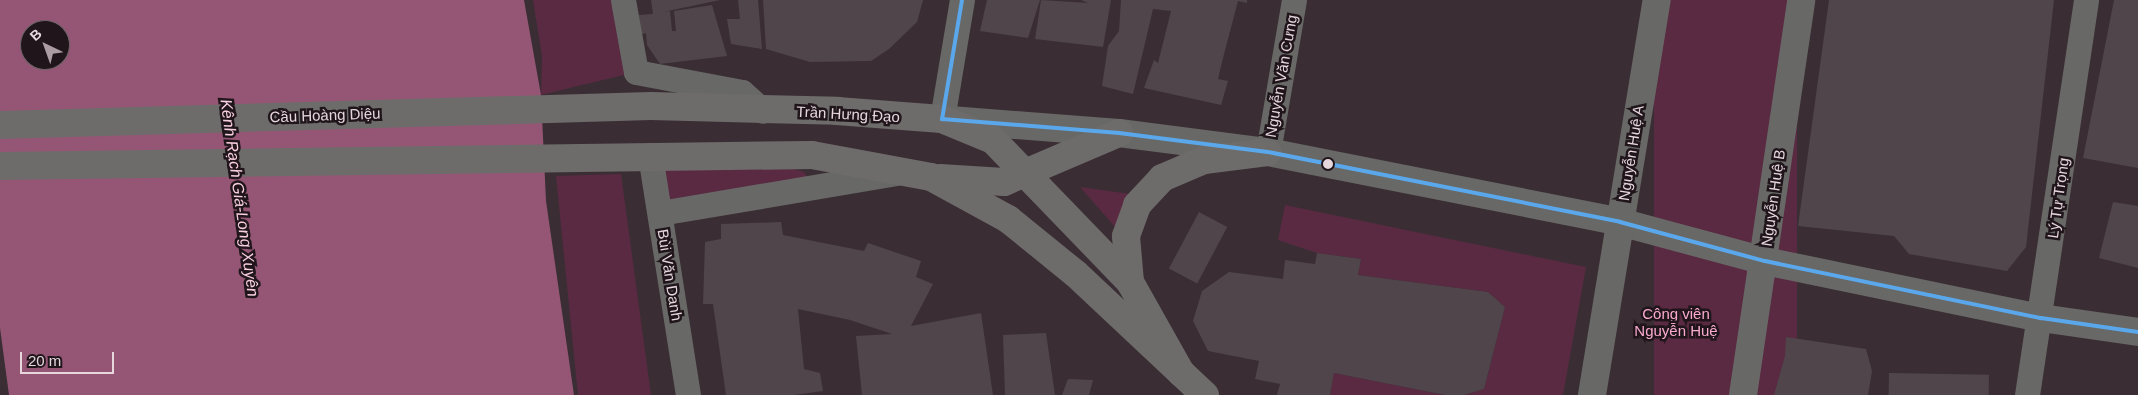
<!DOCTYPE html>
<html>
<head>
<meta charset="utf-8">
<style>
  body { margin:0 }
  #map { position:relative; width:2138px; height:395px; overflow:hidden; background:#3a2e34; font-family:Arial,sans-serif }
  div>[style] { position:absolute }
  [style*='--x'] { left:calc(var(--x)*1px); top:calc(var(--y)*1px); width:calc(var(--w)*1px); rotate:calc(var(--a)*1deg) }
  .green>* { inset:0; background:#592a42; transform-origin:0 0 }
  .water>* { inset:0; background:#945674 }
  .building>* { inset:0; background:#4f454a; transform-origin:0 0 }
  .minor>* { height:25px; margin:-12.5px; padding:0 12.5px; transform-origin:12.5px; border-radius:12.5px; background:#686966 }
  .tertiary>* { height:28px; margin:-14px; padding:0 14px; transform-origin:14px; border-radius:14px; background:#686966 }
  .trunk>* { height:28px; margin:-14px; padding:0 14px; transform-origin:14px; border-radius:14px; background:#6e6c6b }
  .bus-1>* { height:4px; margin:-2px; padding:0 2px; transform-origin:2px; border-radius:2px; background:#5aa8eb }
  .dots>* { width:14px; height:14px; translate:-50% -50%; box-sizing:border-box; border:2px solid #1f151a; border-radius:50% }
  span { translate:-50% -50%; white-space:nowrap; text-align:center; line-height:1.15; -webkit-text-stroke:5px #1f151a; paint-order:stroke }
  .street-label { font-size:15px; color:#e6d7dd }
  .park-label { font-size:15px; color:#f9aace }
  .water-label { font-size:16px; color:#f7cedf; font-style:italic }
  .north { position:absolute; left:20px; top:20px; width:50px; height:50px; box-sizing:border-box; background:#1f151a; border:1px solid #6f6368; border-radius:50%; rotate:318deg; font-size:14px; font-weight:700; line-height:20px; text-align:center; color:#e6d7dd }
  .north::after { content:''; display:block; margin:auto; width:18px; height:22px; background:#aa9ca2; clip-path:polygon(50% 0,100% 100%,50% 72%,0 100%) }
  .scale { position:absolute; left:20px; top:352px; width:94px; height:22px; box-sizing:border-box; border:2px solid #e6d7dd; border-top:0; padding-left:6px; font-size:15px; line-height:18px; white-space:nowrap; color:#e6d7dd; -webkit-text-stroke:4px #1f151a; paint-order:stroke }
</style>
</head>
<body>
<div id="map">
  <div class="green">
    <i style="clip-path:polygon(533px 0,623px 0,636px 72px,541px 95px,542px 56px)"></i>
    <i style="left:1654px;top:0;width:143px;height:400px"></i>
    <i style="clip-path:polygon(770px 162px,804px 172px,808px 178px,670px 201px,662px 166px)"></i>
    <i style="clip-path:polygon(621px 174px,651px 395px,578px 395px,556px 176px)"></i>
    <i style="clip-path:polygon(1080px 187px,1131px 194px,1116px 228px)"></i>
    <i style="clip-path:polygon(1285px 205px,1586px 267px,1563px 395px,1464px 395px,1484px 389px,1505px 307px,1488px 292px,1358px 275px,1361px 259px,1317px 253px,1278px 240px)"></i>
    <i style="clip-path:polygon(1334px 373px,1445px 395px,1330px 395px)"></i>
  </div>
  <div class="water">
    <i style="clip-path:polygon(evenodd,0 0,524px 0,541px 95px,546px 201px,574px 395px,9px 395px,0 328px,0 0,30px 30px,60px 30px,60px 60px,30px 60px,30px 30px)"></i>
  </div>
  <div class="building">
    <i style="clip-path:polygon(651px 0,720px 0,663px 12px,670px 11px,672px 31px,676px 31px,674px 11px,712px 5px,727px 56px,660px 64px,647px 45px,646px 33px,640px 35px,639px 15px,653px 14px)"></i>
    <i style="clip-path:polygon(738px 0,758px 0,762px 49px,731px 44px,727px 19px,740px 19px)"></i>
    <i style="clip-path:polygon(763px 0,923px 0,917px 22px,889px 49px,871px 61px,810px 62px,766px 49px)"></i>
    <i style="clip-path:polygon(987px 0,1040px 0,1028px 38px,980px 31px)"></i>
    <i style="clip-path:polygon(1041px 0,1088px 3px,1081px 0,1111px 0,1103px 47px,1035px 39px)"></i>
    <i style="clip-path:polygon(1121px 0,1247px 0,1247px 3px,1238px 1px,1223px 58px,1218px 79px,1228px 81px,1221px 105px,1144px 88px,1154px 60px,1158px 63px,1171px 11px,1153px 9px,1133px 94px,1102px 86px,1108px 46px,1119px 31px)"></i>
    <i style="clip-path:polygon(1829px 0,2054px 0,2026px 247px,2007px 271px,1909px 254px,1894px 236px,1798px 226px)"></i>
    <i style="clip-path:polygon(2114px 0,2138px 0,2138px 168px,2083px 158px)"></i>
    <i style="clip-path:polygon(2113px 202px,2138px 206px,2138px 268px,2099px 258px)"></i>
    <i style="left:1199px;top:212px;width:32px;height:64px;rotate:28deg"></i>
    <i style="clip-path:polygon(781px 222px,783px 235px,864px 251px,868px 243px,921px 261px,916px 277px,933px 284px,911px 326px,981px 313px,993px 395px,862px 395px,856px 336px,892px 334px,850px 320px,798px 309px,804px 369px,820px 373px,823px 391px,794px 395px,726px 395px,713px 304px,703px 304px,705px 242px,721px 239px,721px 224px)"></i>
    <i style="clip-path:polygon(1317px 253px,1361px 259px,1358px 275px,1488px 292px,1505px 307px,1484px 389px,1464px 395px,1445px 395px,1334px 373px,1330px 395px,1277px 395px,1280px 384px,1255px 379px,1259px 361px,1208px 351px,1193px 321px,1202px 291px,1229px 272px,1283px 279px,1285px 260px,1315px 264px)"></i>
    <i style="clip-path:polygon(1046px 333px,1055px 395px,1005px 395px,1003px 335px)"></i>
    <i style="clip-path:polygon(1786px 337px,1866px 349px,1872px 371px,1868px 395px,1774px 395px,1785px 356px)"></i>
    <i style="left:1889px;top:373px;width:100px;height:23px;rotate:1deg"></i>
    <i style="clip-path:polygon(1068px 379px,1093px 380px,1089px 395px,1062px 395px)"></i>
  </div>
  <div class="minor">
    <i style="--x:623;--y:0;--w:73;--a:79.8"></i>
    <i style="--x:636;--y:72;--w:108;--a:10.7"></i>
    <i style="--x:742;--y:92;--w:28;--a:42"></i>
    <i style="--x:942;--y:119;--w:121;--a:-80.5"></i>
    <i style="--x:1268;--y:152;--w:154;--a:-80.3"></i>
    <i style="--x:650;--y:155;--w:243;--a:81"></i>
    <i style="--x:660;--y:213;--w:240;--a:-9.6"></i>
    <i style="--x:2027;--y:395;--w:399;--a:-81.5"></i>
  </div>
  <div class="tertiary">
    <i style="--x:950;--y:120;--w:169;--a:4.4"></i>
    <i style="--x:1119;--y:133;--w:150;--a:7.3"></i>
    <i style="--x:1268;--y:152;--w:359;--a:11.2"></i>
    <i style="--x:1620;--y:222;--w:150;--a:15.1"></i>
    <i style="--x:1765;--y:261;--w:282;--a:11.7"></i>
    <i style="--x:2041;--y:318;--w:98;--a:8.2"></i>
    <i style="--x:1592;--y:395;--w:400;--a:-80.7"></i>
    <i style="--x:1743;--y:395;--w:399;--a:-81.6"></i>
  </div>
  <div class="trunk">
    <i style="--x:0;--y:125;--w:651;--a:-1.67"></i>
    <i style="--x:651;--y:106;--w:186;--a:1.5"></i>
    <i style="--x:837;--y:111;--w:105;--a:4.4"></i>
    <i style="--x:942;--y:119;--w:55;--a:22.4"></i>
    <i style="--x:993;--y:140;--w:197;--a:46"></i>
    <i style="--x:1130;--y:282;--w:104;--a:60.7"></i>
    <i style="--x:0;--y:166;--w:812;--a:-0.78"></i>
    <i style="--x:812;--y:155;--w:121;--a:10.5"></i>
    <i style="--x:931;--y:177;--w:88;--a:28.6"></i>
    <i style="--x:1008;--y:219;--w:87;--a:39"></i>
    <i style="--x:1076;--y:274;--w:177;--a:43.2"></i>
    <i style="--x:940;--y:178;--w:64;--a:3.6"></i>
    <i style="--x:1004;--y:182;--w:125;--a:-23.1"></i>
    <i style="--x:1130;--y:282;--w:46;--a:-95"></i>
    <i style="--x:1126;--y:236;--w:33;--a:-70"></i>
    <i style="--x:1137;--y:205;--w:37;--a:-47"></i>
    <i style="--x:1162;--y:178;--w:46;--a:-23.2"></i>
    <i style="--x:1204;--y:160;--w:64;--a:-7.1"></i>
  </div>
  <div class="bus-1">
    <i style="--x:962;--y:0;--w:121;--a:99.5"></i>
    <i style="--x:942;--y:119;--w:178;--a:4.5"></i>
    <i style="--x:1119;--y:133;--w:150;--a:7.3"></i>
    <i style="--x:1268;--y:152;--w:359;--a:11.2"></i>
    <i style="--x:1620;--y:222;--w:150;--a:15.1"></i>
    <i style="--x:1765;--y:261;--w:282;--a:11.7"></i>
    <i style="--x:2041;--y:318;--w:98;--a:8.2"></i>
  </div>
  <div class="dots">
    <i style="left:1328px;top:164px;background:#e6d7dd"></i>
  </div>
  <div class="street-label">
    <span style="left:1281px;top:76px;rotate:-80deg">Nguyễn Văn Cưng</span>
    <span style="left:848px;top:114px;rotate:3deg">Trần Hưng Đạo</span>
    <span style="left:325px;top:115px;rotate:-2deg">Cầu Hoàng Diệu</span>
    <span style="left:1631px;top:153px;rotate:-81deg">Nguyễn Huệ A</span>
    <span style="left:1773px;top:198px;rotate:-82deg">Nguyễn Huệ B</span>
    <span style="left:2058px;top:198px;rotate:-82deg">Lý Tự Trọng</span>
    <span style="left:670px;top:275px;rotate:81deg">Bùi Văn Danh</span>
  </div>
  <div class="park-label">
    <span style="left:1676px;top:322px">Công viên<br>Nguyễn Huệ</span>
  </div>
  <div class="water-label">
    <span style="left:239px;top:198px;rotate:82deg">Kênh Rạch Giá-Long Xuyên</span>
  </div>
  <div class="north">B</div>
  <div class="scale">20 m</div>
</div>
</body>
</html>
